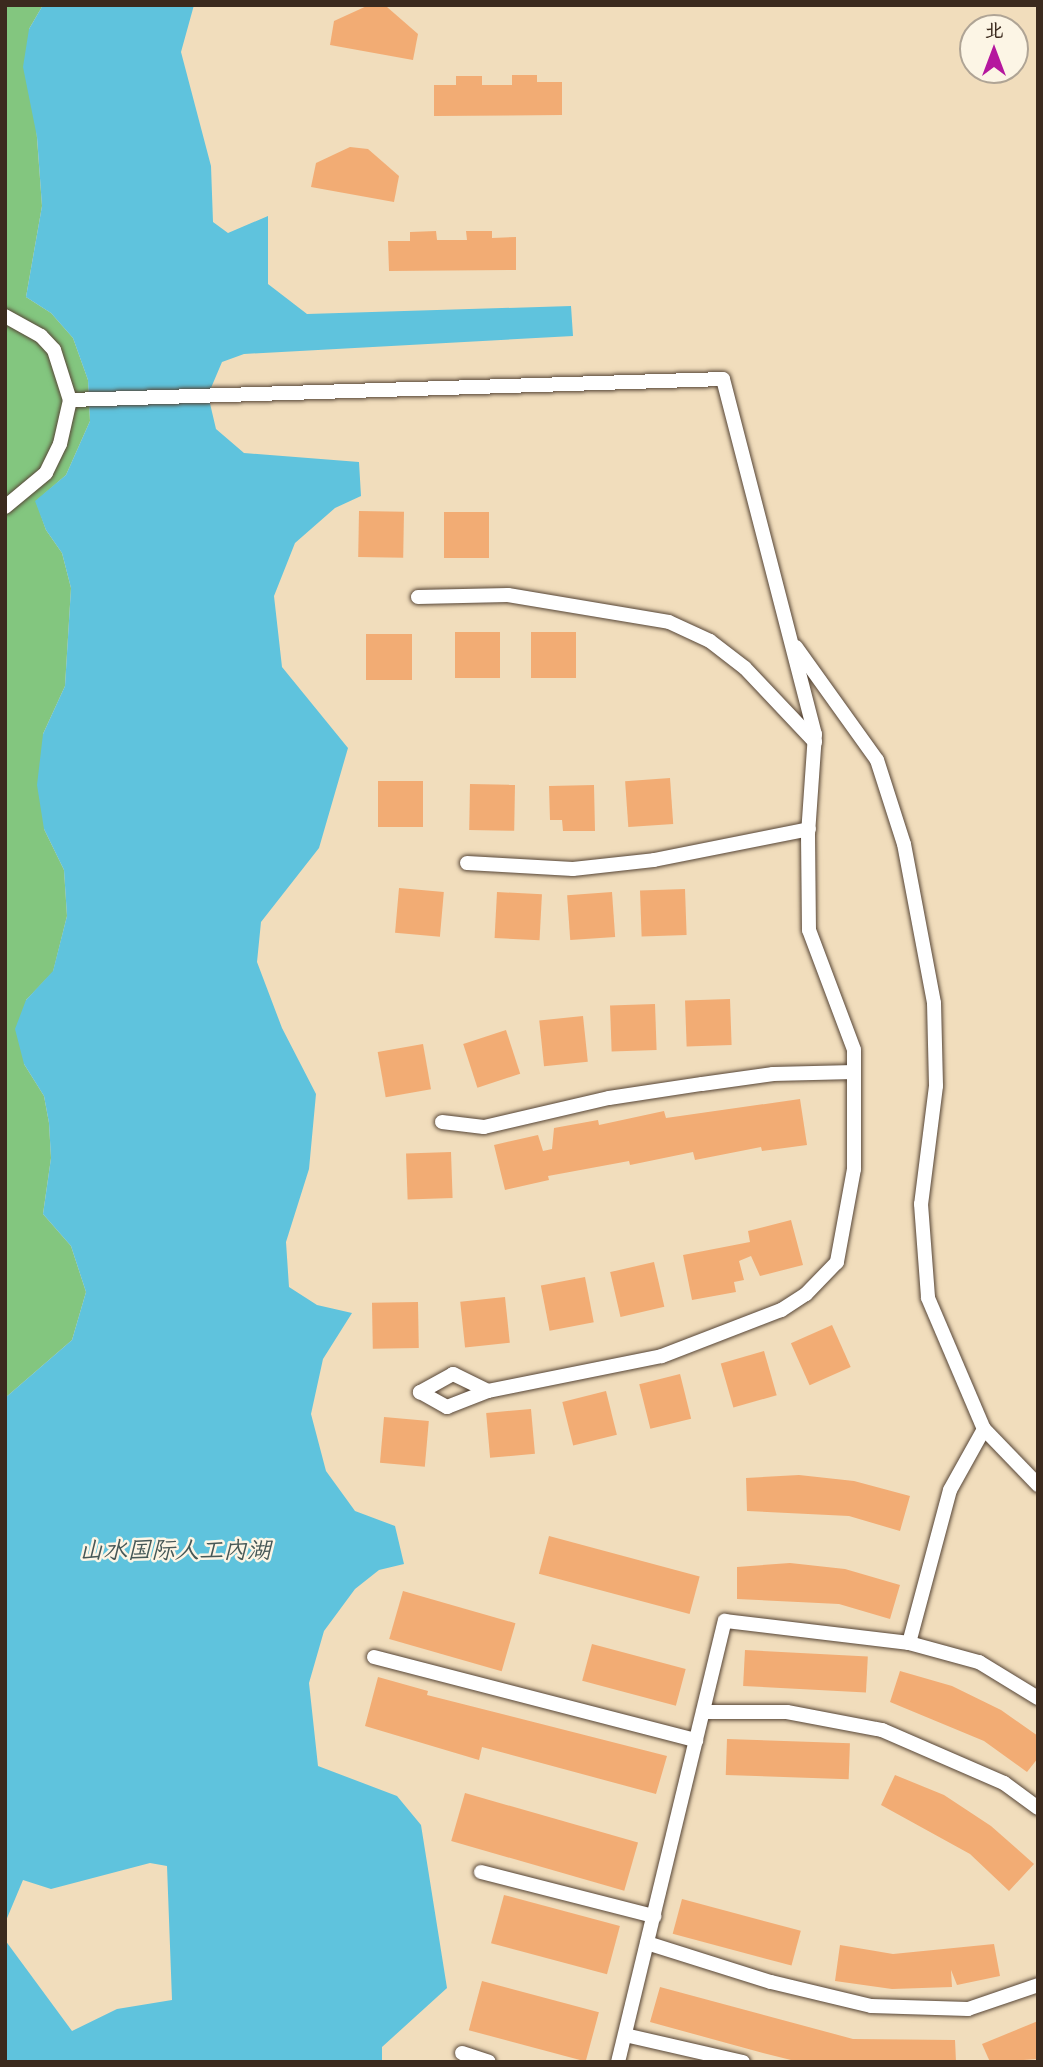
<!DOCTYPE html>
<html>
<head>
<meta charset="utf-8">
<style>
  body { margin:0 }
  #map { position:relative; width:1043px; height:2067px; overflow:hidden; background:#f1ddbc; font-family:Delius,"LXGW WenKai TC",sans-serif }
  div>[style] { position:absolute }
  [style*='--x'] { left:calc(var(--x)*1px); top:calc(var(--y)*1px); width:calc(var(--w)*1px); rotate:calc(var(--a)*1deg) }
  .green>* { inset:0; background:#83c67f }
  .water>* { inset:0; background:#5fc3dd }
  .building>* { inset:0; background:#f2ac74; transform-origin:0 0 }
  .roads { filter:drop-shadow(0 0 2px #564536) drop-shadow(0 0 2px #564536) }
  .street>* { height:14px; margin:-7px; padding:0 7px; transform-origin:7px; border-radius:7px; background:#fff }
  span { translate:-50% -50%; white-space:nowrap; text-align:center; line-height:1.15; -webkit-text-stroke:5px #fcf5e5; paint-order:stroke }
  .water-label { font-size:24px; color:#465857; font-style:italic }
  .frame { position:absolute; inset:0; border:7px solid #3b2a1e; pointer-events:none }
  .north { position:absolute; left:959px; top:14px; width:70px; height:70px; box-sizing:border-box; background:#fcf5e5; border:2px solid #afa495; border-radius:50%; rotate:0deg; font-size:19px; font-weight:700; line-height:28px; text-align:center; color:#3b2a1e }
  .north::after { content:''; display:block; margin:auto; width:24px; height:32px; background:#b5179e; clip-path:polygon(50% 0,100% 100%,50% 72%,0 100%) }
</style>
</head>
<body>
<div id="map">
  <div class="green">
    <i style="clip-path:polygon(5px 5px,43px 5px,29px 29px,42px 206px,26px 297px,51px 313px,73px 338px,88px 380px,90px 421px,66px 475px,36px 501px,46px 530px,62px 553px,71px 588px,65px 686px,43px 734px,44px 829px,64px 870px,67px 916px,53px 972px,26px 1000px,24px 1064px,44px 1096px,49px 1123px,51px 1158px,43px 1214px,71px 1246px,86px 1292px,72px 1340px,5px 1398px)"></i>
  </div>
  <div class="water">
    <i style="clip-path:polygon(43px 5px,194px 5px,181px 52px,211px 166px,213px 222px,228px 233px,268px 216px,268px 284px,307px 314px,571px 306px,573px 336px,244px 354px,222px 362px,208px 395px,216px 429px,244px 453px,359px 462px,361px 496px,335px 508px,295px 543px,274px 596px,282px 667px,348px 748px,319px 848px,261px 922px,257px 962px,282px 1028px,316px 1094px,309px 1169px,286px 1242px,289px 1287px,317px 1305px,352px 1313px,323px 1359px,311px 1414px,326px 1471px,355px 1511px,395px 1526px,404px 1564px,379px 1570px,355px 1589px,324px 1631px,309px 1683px,318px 1766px,397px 1796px,421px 1825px,447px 1988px,382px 2047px,382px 2062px,5px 2062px,5px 1940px,72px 2031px,117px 2009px,172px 2000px,167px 1866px,150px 1863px,51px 1889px,23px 1880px,5px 1923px,5px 1398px,72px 1340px,86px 1292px,71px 1246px,43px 1214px,51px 1158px,49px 1123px,44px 1096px,24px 1064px,15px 1029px,26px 1000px,53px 971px,67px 916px,64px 870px,44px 829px,37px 785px,43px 734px,65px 686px,71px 588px,62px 553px,46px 530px,35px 501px,66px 475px,90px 421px,88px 380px,73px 338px,51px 313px,26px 297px,42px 206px,37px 137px,23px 67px,29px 29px)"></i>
  </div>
  <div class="building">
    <i style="clip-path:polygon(369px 5px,387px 7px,418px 34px,413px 60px,330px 45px,334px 21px)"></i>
    <i style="clip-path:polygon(512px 75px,537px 75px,537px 82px,562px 82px,562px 115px,434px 116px,434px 85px,456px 85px,456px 76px,482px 76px,482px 85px,512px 85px)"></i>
    <i style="clip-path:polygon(350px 147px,368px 149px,399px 176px,394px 202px,311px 187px,316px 163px)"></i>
    <i style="clip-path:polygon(436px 231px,437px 240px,467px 240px,466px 231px,492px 231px,492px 238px,516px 237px,516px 270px,389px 271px,388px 241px,410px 241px,410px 232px)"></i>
    <i style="left:359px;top:511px;width:45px;height:46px;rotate:1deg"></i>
    <i style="left:444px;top:512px;width:45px;height:46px"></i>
    <i style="left:455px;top:632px;width:45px;height:46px"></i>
    <i style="left:531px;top:632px;width:45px;height:46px"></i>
    <i style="left:366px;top:634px;width:46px;height:46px"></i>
    <i style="left:670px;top:778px;width:46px;height:45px;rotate:86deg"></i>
    <i style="left:378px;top:781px;width:45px;height:46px"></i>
    <i style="left:470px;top:784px;width:45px;height:46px;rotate:1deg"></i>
    <i style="clip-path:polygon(594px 785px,595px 831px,563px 831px,562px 820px,550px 820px,549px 786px)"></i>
    <i style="left:399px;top:888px;width:45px;height:45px;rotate:5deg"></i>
    <i style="left:685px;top:889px;width:46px;height:45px;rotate:88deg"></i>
    <i style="left:497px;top:892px;width:45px;height:46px;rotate:3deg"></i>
    <i style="left:612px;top:892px;width:45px;height:45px;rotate:86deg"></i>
    <i style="left:730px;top:999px;width:46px;height:45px;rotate:88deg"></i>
    <i style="left:655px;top:1004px;width:46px;height:45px;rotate:88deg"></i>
    <i style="left:583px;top:1016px;width:46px;height:44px;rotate:84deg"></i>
    <i style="left:506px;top:1030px;width:46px;height:45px;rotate:72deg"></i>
    <i style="left:423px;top:1044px;width:46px;height:46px;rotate:80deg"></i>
    <i style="clip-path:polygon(800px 1099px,807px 1145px,762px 1151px,761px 1147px,695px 1160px,693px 1152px,630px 1165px,629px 1161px,548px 1176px,549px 1180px,505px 1190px,494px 1145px,538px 1135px,543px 1151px,552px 1149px,554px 1128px,598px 1120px,599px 1125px,664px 1111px,666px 1118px)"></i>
    <i style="left:451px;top:1152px;width:46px;height:45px;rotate:88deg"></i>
    <i style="clip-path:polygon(791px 1220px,803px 1265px,760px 1276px,751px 1256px,739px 1261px,744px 1280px,734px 1282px,736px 1292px,692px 1300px,683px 1255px,750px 1242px,748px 1231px)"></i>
    <i style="left:654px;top:1262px;width:46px;height:45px;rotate:77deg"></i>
    <i style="left:585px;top:1277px;width:46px;height:45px;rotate:79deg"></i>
    <i style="left:505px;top:1297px;width:46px;height:45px;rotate:84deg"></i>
    <i style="left:418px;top:1302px;width:46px;height:46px;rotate:89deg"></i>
    <i style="left:832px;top:1325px;width:46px;height:45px;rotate:66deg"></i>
    <i style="left:764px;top:1351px;width:46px;height:45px;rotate:74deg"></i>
    <i style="left:680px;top:1374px;width:46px;height:42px;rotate:76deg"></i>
    <i style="left:606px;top:1391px;width:45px;height:45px;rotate:76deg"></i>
    <i style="left:531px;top:1409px;width:45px;height:45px;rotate:85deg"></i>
    <i style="left:384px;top:1417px;width:45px;height:46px;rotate:5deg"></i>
    <i style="clip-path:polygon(799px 1475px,854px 1481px,910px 1496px,900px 1531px,849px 1516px,747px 1511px,746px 1478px)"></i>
    <i style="left:549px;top:1536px;width:156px;height:39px;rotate:15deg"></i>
    <i style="clip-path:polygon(790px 1563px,845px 1569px,900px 1585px,890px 1619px,839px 1604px,737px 1599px,737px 1567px)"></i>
    <i style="left:403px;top:1591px;width:117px;height:50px;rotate:16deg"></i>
    <i style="left:592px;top:1644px;width:97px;height:38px;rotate:15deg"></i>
    <i style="left:745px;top:1650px;width:123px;height:36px;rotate:3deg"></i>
    <i style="clip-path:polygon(900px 1671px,952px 1686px,1001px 1710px,1038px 1736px,1038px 1758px,1027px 1772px,984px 1741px,890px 1702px)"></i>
    <i style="clip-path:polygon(378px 1677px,428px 1691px,427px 1695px,667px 1756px,656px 1794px,482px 1747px,479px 1760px,365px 1726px)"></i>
    <i style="left:727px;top:1739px;width:123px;height:36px;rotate:2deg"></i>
    <i style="clip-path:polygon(895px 1775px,944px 1795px,991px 1826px,1034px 1864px,1009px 1891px,970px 1854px,881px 1805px)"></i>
    <i style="left:465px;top:1793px;width:180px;height:50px;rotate:16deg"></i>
    <i style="left:504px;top:1895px;width:120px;height:50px;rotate:15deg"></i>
    <i style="left:682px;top:1899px;width:123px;height:36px;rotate:15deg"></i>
    <i style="clip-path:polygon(994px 1944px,1000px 1976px,957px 1985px,951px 1970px,952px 1987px,892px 1989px,835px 1981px,840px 1945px,893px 1954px)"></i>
    <i style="left:482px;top:1981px;width:121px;height:51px;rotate:15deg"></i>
    <i style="clip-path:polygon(660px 1987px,853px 2039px,955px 2040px,956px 2062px,799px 2062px,763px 2053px,650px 2022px)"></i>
    <i style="clip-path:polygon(1038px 2021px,1038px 2059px,990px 2062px,982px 2044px)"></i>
  </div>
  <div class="roads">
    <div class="street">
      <i style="--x:5;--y:316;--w:41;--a:29.1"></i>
      <i style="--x:41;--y:336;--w:19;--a:47"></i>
      <i style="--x:54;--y:350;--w:52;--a:72.3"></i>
      <i style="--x:70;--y:400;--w:45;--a:102.8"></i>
      <i style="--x:60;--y:444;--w:32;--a:116"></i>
      <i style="--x:46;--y:473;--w:53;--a:140.3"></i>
      <i style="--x:70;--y:400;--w:653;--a:-1.84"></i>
      <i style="--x:723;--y:379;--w:367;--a:75.5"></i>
      <i style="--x:815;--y:734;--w:101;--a:94"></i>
      <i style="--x:808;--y:835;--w:95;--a:89.4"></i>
      <i style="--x:809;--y:930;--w:128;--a:69.4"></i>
      <i style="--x:854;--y:1050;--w:119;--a:90"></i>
      <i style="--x:854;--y:1169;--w:95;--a:100.4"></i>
      <i style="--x:837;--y:1262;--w:45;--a:134.1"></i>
      <i style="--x:806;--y:1294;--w:30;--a:147"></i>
      <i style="--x:781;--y:1310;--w:128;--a:158.9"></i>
      <i style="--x:662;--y:1356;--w:177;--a:168.6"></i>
      <i style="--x:488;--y:1391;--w:39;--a:-154"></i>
      <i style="--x:453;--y:1374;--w:38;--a:151"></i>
      <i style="--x:420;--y:1392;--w:31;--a:29"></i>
      <i style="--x:447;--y:1407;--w:44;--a:-21.3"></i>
      <i style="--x:418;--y:597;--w:90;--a:-1.3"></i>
      <i style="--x:508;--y:595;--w:163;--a:9.5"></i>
      <i style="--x:669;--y:622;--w:45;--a:24.9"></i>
      <i style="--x:710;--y:641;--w:44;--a:37.6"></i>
      <i style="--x:745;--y:668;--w:102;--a:46.6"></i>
      <i style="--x:796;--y:647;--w:139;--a:54.4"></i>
      <i style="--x:877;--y:760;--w:88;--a:72.2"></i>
      <i style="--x:904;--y:844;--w:162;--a:79.3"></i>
      <i style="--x:934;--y:1003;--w:83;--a:88.6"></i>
      <i style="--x:936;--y:1086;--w:119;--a:97.2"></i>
      <i style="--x:921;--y:1204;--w:94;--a:85.7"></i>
      <i style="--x:928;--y:1298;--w:142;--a:66.9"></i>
      <i style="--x:984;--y:1429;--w:78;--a:46"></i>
      <i style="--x:467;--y:863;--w:106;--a:3.2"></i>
      <i style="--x:573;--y:869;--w:81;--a:-6.3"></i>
      <i style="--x:654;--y:860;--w:158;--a:-11.3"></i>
      <i style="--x:442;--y:1122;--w:42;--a:6.8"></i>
      <i style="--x:484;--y:1127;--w:128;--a:-13.1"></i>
      <i style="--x:609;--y:1098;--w:94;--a:-8.6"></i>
      <i style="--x:702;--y:1084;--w:72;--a:-8"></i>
      <i style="--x:773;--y:1074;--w:81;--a:-1.4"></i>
      <i style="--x:909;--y:1643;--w:73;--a:15.2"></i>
      <i style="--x:979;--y:1662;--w:69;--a:31.4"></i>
      <i style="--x:374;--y:1657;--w:333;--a:14.5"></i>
      <i style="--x:703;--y:1712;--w:84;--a:0"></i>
      <i style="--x:787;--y:1712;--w:97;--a:10.7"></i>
      <i style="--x:882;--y:1730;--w:133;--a:23.5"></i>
      <i style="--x:1004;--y:1783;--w:42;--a:36.3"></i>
      <i style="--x:481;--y:1872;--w:179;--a:14.3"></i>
      <i style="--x:647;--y:1943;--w:130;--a:17.5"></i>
      <i style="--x:771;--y:1982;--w:103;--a:13.5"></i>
      <i style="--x:871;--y:2006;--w:97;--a:1.8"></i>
      <i style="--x:968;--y:2009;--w:74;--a:-18.9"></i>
      <i style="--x:625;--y:2035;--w:121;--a:12.9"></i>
      <i style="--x:462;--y:2053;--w:28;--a:18"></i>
      <i style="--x:618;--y:2062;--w:454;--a:-76.4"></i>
      <i style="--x:725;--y:1621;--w:185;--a:6.8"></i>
      <i style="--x:909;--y:1643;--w:158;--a:-75"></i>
      <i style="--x:950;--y:1490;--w:70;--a:-60.9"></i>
    </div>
  </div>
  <div class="water-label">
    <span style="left:175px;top:1550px">山水国际人工内湖</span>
  </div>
  <div class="frame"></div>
  <div class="north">北</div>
</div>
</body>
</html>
